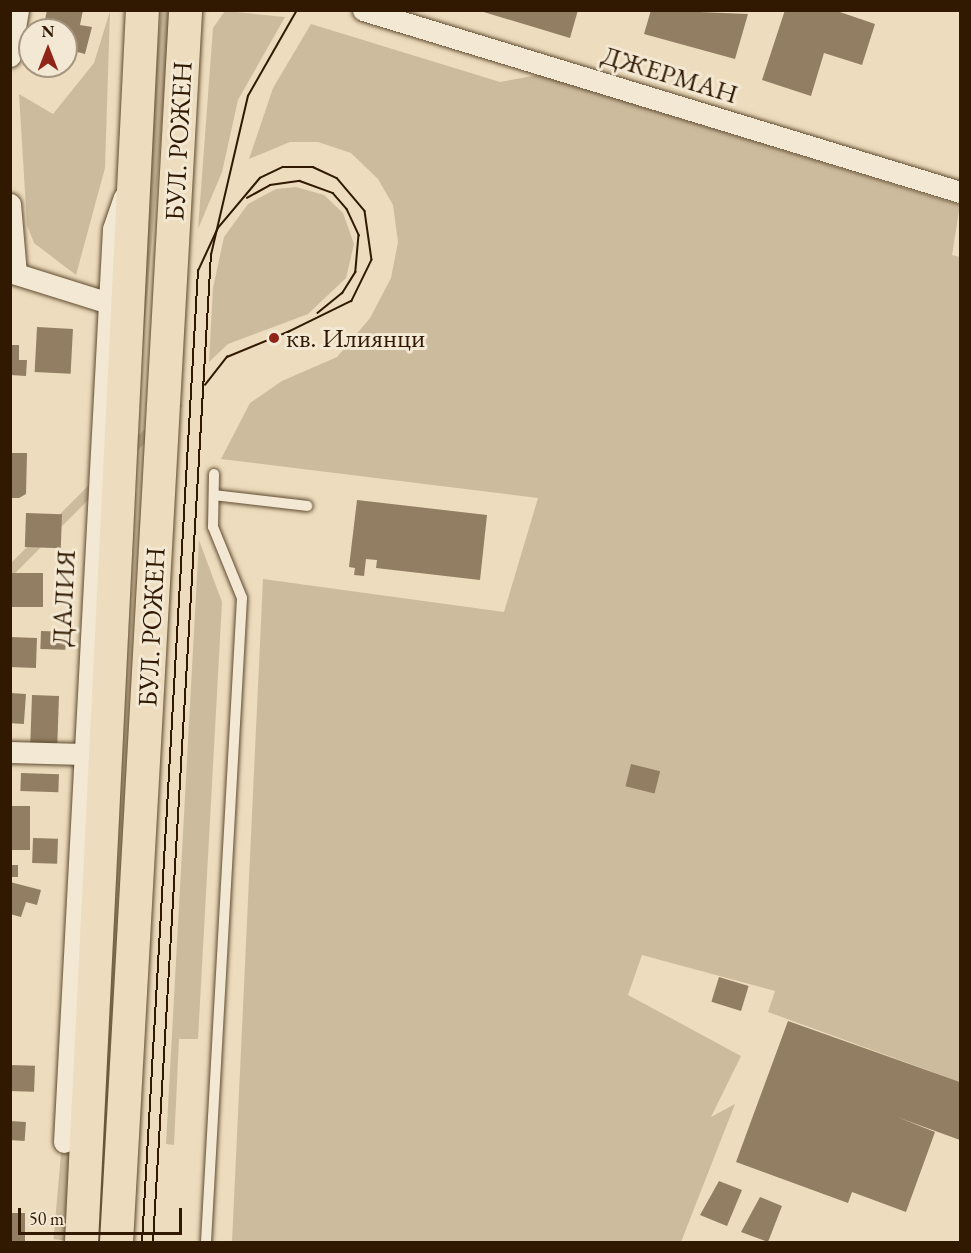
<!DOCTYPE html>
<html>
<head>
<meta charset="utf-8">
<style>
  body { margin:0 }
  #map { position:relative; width:971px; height:1253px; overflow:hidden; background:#eddcbd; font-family:"EB Garamond",serif }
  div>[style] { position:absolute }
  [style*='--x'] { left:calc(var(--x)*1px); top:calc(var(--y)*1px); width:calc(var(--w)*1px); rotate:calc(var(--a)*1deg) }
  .green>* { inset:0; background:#cdbb9d; transform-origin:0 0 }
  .building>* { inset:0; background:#927e62; transform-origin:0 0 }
  .roads { filter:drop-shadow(0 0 2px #5f4a2f) drop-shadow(0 0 2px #5f4a2f) }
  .lane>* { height:10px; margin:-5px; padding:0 5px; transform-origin:5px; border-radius:5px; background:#f3e8d4 }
  .street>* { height:21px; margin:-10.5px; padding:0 10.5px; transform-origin:10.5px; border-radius:10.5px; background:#f3e8d4 }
  .primary>* { height:33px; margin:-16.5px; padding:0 16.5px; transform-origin:16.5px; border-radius:16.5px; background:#eddcbd }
  .tram>* { height:1.5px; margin:-0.75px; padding:0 0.75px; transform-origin:0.75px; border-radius:0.75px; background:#301900 }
  .dots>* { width:16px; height:16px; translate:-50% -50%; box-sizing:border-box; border:3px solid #f3e8d4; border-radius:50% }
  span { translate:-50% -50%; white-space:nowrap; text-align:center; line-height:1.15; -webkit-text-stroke:6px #f3e8d4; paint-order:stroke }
  .street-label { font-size:27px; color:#301900 }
  .poi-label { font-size:27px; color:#301900 }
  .left { translate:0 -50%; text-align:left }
  .frame { position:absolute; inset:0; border:12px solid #301900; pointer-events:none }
  .north { position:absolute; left:18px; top:18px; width:60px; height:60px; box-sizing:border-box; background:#f3e8d4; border:2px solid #a5957f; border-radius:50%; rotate:0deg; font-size:16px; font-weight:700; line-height:24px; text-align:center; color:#301900 }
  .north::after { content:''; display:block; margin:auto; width:21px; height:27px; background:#8f2418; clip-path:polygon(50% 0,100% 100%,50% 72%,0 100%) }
  .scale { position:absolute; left:18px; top:1208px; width:164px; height:27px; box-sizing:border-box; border:3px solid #301900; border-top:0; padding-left:8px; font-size:18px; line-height:21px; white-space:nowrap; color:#301900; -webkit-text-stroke:4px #f3e8d4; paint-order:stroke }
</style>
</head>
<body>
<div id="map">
  <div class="green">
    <i style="clip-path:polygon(110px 11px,105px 168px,76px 275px,34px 243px,27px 225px,19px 94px,53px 114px,94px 63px)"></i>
    <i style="left:161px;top:11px;width:11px;height:1233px;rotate:5deg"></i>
    <i style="clip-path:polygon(225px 11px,285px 17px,238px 100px,222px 172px,198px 229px,213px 28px)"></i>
    <i style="clip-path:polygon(311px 24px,500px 82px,538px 75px,960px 205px,952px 255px,960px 257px,960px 1082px,768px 1012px,775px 991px,642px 955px,628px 995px,741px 1056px,711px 1117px,735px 1104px,681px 1242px,232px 1242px,263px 579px,504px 612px,538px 498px,221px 459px,250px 403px,282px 381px,337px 357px,370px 318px,391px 278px,398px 242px,393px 205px,378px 179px,351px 153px,318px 142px,290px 142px,249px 159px,273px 88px)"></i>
    <i style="clip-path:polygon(296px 187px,324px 195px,343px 213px,354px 244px,346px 278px,308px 314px,228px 344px,209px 362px,213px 288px,224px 237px,248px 204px,276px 189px)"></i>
    <i style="left:175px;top:399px;width:10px;height:669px;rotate:45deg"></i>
    <i style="clip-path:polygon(199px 540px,222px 602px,198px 1039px,179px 1039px,174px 1145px,166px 1144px)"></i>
  </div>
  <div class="building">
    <i style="clip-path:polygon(47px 10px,83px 10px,80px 25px,92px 27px,85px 54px,66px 49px,66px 30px,43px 30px)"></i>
    <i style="clip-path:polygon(477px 10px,578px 10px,570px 38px)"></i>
    <i style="clip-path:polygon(651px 10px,748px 14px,735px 59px,644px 34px)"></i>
    <i style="clip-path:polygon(785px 10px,834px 10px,875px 24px,862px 65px,824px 53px,811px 96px,762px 80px)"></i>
    <i style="left:37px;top:327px;width:36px;height:45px;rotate:3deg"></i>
    <i style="clip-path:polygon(10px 345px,19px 345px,19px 360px,27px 360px,26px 376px,10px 375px)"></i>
    <i style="clip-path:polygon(10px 453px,27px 453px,26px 494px,19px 498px,10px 498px)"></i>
    <i style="clip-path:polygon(357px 500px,487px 515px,480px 580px,376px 568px,377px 560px,366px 559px,364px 576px,354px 575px,355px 568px,349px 567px)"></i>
    <i style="left:26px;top:513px;width:36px;height:34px;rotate:2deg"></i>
    <i style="left:10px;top:573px;width:33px;height:34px"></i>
    <i style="left:41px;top:631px;width:25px;height:18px;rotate:2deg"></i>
    <i style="left:10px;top:637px;width:27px;height:30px;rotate:2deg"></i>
    <i style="left:10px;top:693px;width:16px;height:30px;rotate:4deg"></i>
    <i style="left:32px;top:695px;width:27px;height:49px;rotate:2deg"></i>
    <i style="left:631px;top:764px;width:30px;height:23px;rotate:14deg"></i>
    <i style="left:21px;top:773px;width:38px;height:18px;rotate:2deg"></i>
    <i style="left:10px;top:806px;width:20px;height:44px"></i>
    <i style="left:33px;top:838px;width:25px;height:25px;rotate:2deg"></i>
    <i style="left:10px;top:865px;width:8px;height:12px"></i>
    <i style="clip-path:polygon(10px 882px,41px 890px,37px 905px,26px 902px,21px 917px,10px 914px)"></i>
    <i style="left:719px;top:977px;width:31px;height:26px;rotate:17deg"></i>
    <i style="clip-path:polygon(788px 1021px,960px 1082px,960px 1140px,897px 1117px,935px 1132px,906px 1212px,852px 1192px,848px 1203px,736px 1162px)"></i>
    <i style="left:10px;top:1065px;width:25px;height:26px;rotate:2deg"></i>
    <i style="left:10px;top:1121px;width:16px;height:19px;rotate:4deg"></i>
    <i style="clip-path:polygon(719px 1181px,742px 1190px,727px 1226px,700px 1215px)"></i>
    <i style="clip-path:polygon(760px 1197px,782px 1206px,768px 1242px,741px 1232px)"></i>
    <i style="left:10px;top:1213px;width:15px;height:29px"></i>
  </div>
  <div class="roads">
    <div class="lane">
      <i style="--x:214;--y:495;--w:94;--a:6.7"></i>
      <i style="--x:206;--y:1242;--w:645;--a:-86.8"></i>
      <i style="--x:242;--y:598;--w:77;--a:-112.2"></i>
      <i style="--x:213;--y:527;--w:53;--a:-88.9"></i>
    </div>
    <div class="street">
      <i style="--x:363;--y:10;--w:624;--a:16.95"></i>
      <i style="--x:10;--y:56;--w:47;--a:-80.1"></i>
      <i style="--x:10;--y:204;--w:70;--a:85.1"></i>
      <i style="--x:10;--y:272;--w:104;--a:17.4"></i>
      <i style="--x:10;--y:752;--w:73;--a:1.6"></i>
      <i style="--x:64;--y:1142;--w:840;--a:-86.93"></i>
      <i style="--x:109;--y:303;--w:74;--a:-86.9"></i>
      <i style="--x:113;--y:229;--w:34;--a:-71"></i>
    </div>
    <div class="primary">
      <i style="--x:81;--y:1242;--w:1234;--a:-87.17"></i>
      <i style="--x:116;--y:1242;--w:1234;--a:-86.79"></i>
    </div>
  </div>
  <div class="tram">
    <i style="--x:247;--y:198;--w:26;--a:-29"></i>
    <i style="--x:270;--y:185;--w:30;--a:-8"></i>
    <i style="--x:300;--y:181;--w:35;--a:20"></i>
    <i style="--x:333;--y:193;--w:21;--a:49"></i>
    <i style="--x:347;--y:209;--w:29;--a:65"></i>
    <i style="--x:359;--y:235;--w:37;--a:95"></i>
    <i style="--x:356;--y:272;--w:25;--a:122"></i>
    <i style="--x:343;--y:293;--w:32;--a:141"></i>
    <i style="--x:205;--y:385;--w:36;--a:-52"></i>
    <i style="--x:227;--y:357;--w:68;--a:-22.4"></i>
    <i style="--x:142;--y:1242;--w:973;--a:-86.7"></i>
    <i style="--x:198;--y:271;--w:47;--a:-65.1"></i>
    <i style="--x:218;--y:228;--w:65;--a:-50"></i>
    <i style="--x:260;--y:178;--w:25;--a:-26"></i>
    <i style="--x:283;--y:167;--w:30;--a:0"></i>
    <i style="--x:313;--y:167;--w:26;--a:25"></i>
    <i style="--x:337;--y:178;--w:43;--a:49.7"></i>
    <i style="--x:365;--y:211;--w:49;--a:81.9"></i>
    <i style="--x:372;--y:260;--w:46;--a:116"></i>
    <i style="--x:352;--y:301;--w:75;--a:153.8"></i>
    <i style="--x:153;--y:1242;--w:989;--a:-86.64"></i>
    <i style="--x:211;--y:255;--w:163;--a:-76.9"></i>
    <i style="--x:248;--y:96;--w:99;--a:-60.3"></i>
  </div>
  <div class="dots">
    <i style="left:274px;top:338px;background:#8f2418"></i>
  </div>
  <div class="street-label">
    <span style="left:670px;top:74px;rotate:17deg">ДЖЕРМАН</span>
    <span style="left:178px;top:141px;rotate:-87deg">БУЛ. РОЖЕН</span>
    <span style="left:63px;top:598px;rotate:-87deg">ДАЛИЯ</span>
    <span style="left:151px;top:627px;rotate:-87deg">БУЛ. РОЖЕН</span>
  </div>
  <div class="poi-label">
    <span class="left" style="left:286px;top:338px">кв. Илиянци</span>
  </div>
  <div class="frame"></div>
  <div class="north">N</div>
  <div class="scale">50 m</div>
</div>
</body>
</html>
